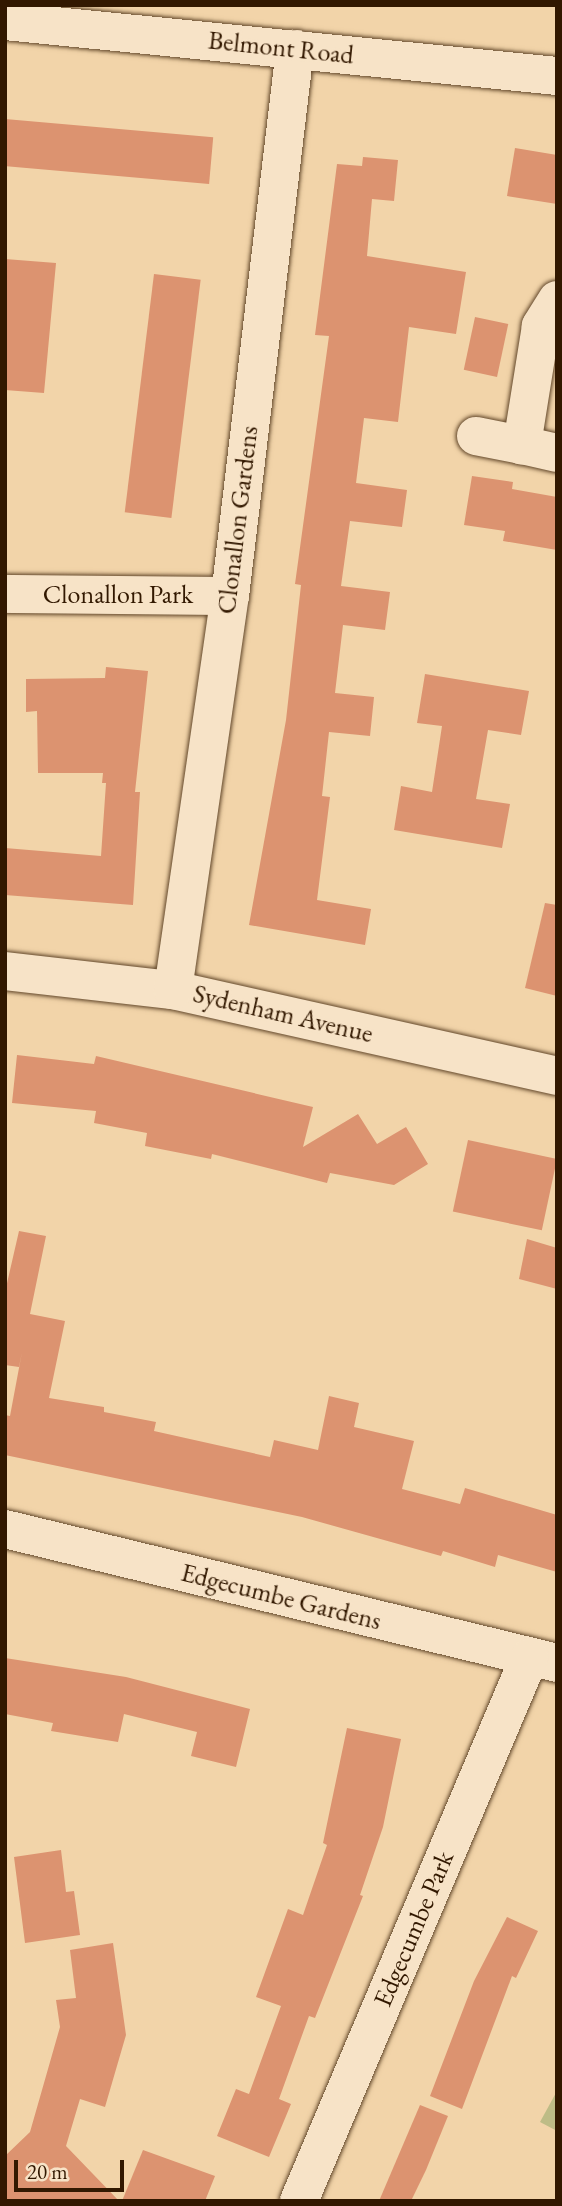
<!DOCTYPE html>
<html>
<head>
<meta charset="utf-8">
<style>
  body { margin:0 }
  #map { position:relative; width:562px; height:2206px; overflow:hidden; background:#f2d4a9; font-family:"EB Garamond",serif }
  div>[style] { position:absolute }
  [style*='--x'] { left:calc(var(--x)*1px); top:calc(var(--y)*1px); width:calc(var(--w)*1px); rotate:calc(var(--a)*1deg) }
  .green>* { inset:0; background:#bebc86 }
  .building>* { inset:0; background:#dc9370; transform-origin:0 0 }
  .roads { filter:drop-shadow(0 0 2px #62472a) drop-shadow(0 0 2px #62472a) }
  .minor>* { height:38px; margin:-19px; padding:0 19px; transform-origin:19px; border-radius:19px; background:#f7e3c7 }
  .secondary>* { height:38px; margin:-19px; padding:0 19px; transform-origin:19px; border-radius:19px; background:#f7e3c7 }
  span { translate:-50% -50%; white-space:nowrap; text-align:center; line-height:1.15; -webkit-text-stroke:5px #f7e3c7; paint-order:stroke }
  .street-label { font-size:26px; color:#321800 }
  .frame { position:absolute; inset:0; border:7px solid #321800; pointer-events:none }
  .scale { position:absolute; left:14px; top:2160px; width:110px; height:32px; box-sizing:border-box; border:4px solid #321800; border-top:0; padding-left:9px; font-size:21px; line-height:24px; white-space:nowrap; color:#321800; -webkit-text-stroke:5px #f7e3c7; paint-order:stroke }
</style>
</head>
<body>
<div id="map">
  <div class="green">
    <i style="clip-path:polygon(557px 2091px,557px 2131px,540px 2122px)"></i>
  </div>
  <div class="building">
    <i style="left:5px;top:119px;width:209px;height:47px;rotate:5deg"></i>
    <i style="clip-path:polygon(515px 148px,557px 155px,557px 204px,507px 196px)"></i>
    <i style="clip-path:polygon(363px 157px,398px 160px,394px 201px,372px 199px,367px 256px,466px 272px,456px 334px,409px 327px,398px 422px,364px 418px,356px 483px,407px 490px,402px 527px,350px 521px,341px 586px,390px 592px,385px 630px,343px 625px,335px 693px,374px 697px,370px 736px,329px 732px,322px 796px,330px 797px,317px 900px,371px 909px,365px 945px,249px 925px,286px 720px,301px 585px,295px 584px,329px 336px,315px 335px,337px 164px,362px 166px)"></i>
    <i style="clip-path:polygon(5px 259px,56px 263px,44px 393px,5px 390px)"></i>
    <i style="left:154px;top:274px;width:47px;height:240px;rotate:7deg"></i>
    <i style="left:475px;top:317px;width:34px;height:54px;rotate:12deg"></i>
    <i style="clip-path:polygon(472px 476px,513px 482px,512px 489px,557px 497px,557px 550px,503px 541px,505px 531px,464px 525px)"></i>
    <i style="clip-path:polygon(106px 667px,148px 671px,135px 792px,140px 792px,133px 905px,5px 895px,5px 848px,101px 856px,106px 783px,102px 783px,103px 773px,38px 773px,37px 711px,26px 712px,26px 679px,105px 678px)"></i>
    <i style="clip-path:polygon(425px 674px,529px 691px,521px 735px,488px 730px,476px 799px,510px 804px,502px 848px,394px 830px,401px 786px,432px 792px,442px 726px,417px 723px)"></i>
    <i style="clip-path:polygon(545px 903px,557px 905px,557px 996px,525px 988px)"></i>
    <i style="clip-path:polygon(17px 1055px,94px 1064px,96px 1056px,313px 1107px,303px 1147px,358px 1114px,377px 1144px,406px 1127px,428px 1164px,394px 1185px,330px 1173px,327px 1183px,212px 1154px,211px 1159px,145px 1146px,147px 1133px,94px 1123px,96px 1111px,12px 1103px)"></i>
    <i style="left:468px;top:1140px;width:91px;height:73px;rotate:12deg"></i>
    <i style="clip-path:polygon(19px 1231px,46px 1236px,30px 1314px,65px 1321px,49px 1398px,104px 1407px,104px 1412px,156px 1422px,154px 1431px,270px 1457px,274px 1440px,318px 1450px,329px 1396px,359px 1403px,354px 1427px,414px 1441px,402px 1489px,460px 1504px,465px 1488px,557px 1515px,557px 1572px,498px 1555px,495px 1567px,443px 1551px,441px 1556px,302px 1517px,5px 1455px,5px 1415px,10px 1416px,22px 1352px,19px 1367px,5px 1365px,5px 1292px)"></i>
    <i style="clip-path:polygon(527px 1239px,557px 1248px,557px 1289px,519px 1279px)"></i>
    <i style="clip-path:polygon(5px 1658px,126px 1677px,250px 1709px,236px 1767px,191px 1756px,197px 1732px,124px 1714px,118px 1742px,51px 1731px,53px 1723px,5px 1714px)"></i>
    <i style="clip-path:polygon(347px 1728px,401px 1739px,383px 1827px,360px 1895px,363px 1896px,315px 2018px,309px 2016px,279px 2099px,291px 2104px,269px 2157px,217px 2136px,236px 2089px,249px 2094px,281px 2006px,256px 1997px,288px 1909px,303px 1915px,327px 1845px,323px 1843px)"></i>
    <i style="clip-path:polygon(61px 1850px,66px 1892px,74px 1891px,80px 1935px,25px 1943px,14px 1857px)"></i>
    <i style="clip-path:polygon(507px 1917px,538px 1931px,516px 1978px,512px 1976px,462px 2109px,430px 2096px,474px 1981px)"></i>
    <i style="clip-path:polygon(113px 1943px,126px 2035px,105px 2107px,80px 2099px,66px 2146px,119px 2201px,5px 2201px,5px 2156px,30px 2132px,60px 2027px,56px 2000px,76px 1998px,70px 1950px)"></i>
    <i style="clip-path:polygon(420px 2105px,448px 2116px,426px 2170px,411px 2201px,379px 2201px)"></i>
    <i style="clip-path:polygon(143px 2150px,215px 2176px,205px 2201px,122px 2201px)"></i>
  </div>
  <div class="roads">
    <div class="minor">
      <i style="--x:557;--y:300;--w:31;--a:122"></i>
      <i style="--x:541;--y:326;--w:121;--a:99.1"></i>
      <i style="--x:522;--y:445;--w:36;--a:13"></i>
      <i style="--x:476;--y:436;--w:47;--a:11.1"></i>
      <i style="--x:5;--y:594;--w:225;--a:0.5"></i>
      <i style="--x:5;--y:971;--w:169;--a:6.5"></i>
      <i style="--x:173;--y:990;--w:394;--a:12.6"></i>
      <i style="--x:173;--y:990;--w:398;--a:-81.8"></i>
      <i style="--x:230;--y:596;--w:551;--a:-83.22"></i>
      <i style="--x:5;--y:1529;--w:568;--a:13.64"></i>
      <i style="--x:299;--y:2201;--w:590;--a:-67.04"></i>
    </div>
    <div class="secondary">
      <i style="--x:5;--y:21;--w:555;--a:5.69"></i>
    </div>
  </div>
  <div class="street-label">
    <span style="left:281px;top:48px;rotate:6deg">Belmont Road</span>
    <span style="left:238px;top:520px;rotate:-83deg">Clonallon Gardens</span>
    <span style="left:118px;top:595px">Clonallon Park</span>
    <span style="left:283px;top:1014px;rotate:13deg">Sydenham Avenue</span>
    <span style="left:281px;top:1597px;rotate:14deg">Edgecumbe Gardens</span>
    <span style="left:414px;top:1929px;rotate:-67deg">Edgecumbe Park</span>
  </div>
  <div class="frame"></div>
  <div class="scale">20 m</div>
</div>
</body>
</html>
